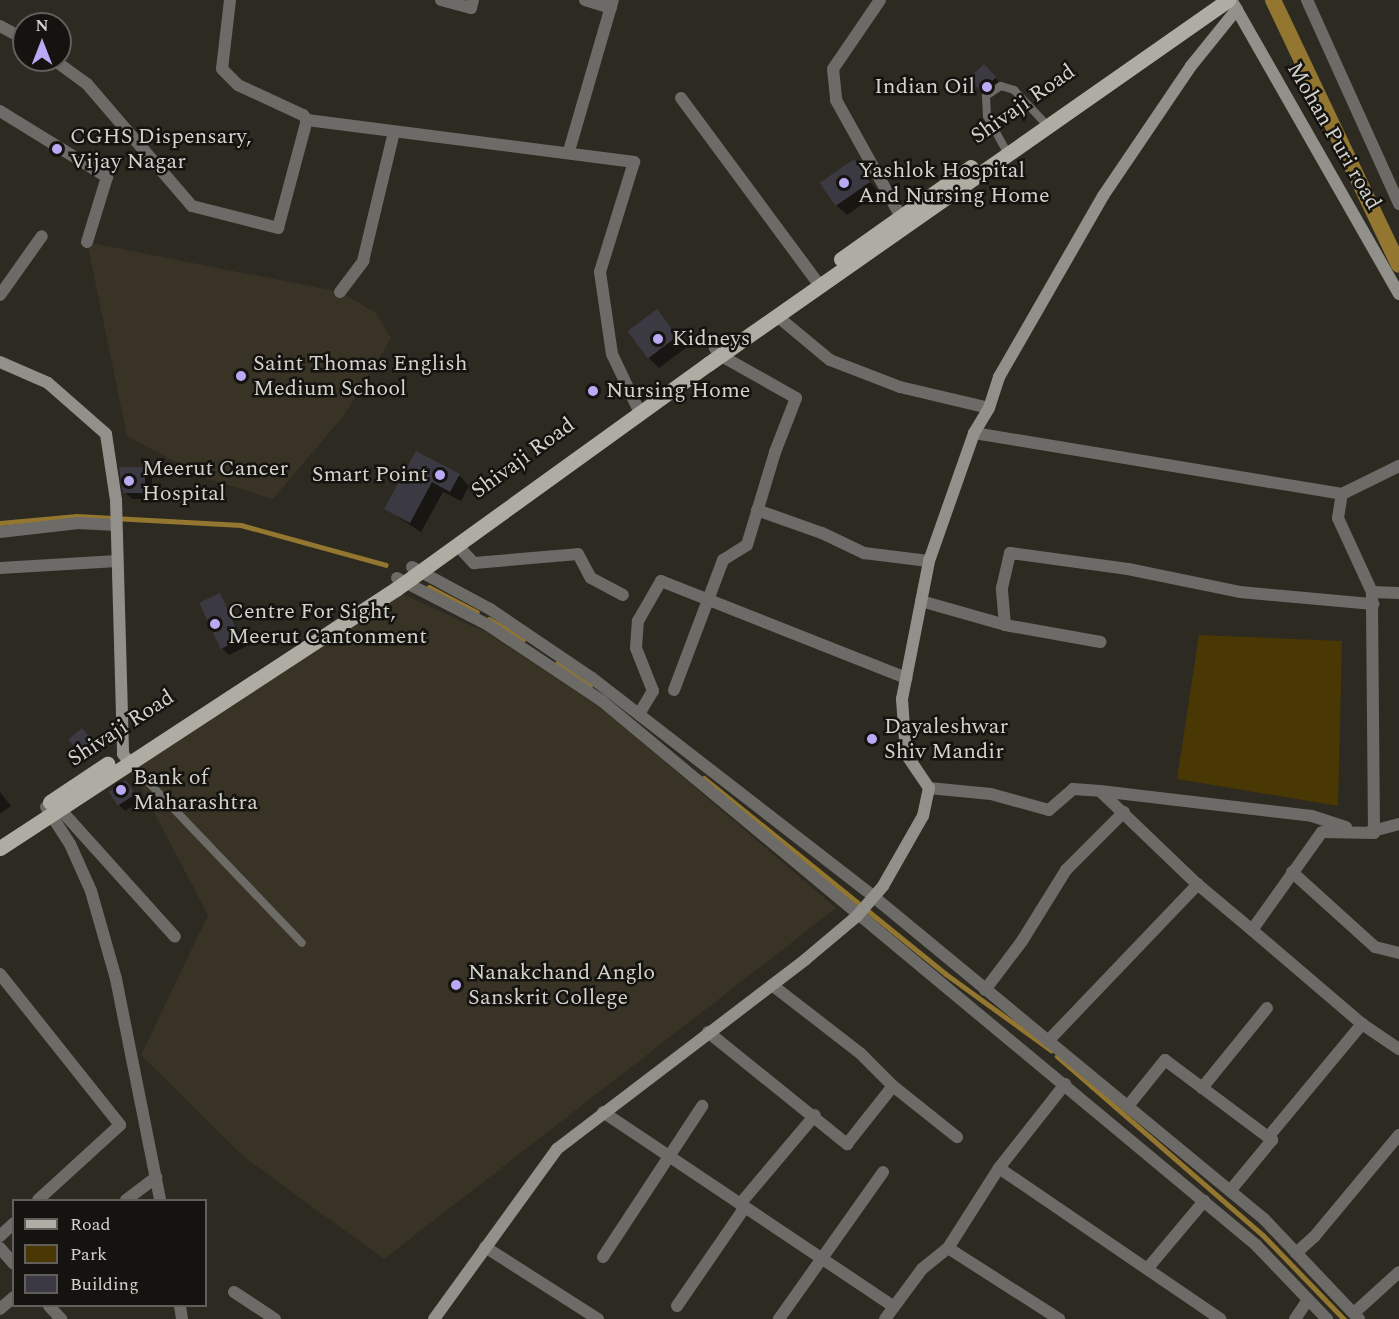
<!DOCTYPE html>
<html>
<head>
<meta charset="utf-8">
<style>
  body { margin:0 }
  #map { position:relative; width:1399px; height:1319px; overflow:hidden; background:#2d2a22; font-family:Spectral,serif }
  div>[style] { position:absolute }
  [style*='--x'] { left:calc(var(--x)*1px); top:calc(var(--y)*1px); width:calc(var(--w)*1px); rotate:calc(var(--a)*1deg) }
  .built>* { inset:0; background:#393326 }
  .green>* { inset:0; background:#493704 }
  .shadow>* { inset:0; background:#0007; transform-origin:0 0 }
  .stream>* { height:4.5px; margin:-2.25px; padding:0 2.25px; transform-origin:2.25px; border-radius:2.25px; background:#93762f }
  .canal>* { height:16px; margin:-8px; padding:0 8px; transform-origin:8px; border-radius:8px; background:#93762f }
  .building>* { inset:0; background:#3b3a42; transform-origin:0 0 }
  .lane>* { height:8px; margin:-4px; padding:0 4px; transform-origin:4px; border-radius:4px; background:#6d6b67 }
  .street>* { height:12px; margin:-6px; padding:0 6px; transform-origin:6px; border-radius:6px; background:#6d6b67 }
  .secondary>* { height:12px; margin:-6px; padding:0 6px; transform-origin:6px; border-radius:6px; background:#92908a }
  .primary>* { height:15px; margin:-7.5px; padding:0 7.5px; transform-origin:7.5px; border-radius:7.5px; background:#afaca4 }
  .dots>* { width:16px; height:16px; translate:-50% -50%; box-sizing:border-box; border:3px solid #14130f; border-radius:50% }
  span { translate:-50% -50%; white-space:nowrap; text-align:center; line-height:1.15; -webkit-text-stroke:5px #14130f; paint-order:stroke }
  .poi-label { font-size:22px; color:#d3d1cc }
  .right { translate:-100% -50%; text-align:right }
  .left { translate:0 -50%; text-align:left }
  .street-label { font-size:22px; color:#d3d1cc }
  .legend { position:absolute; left:12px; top:1199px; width:195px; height:108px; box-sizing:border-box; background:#14130f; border:2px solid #605f5b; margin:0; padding:8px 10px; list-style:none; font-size:18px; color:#d3d1cc }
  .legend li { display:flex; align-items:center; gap:12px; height:30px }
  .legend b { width:30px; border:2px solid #605f5b }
  .north { position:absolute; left:12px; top:12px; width:60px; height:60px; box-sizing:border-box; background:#14130f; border:2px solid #605f5b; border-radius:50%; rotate:0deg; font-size:16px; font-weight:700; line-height:24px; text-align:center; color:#d3d1cc }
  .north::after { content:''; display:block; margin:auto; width:21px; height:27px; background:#baaaf6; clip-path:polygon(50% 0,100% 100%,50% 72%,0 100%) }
</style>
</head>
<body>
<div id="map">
  <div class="built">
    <i style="clip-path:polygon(87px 242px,340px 292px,376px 313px,391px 338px,345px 414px,273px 499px,208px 479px,127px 436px)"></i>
    <i style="clip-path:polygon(400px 593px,486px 632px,608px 713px,836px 908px,384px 1259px,244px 1157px,141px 1055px,208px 915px,129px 765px)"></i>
  </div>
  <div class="green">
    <i style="clip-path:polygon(1199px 635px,1342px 641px,1338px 806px,1177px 779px)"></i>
  </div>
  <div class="shadow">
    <i style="left:984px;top:66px;width:21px;height:18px;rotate:47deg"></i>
    <i style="clip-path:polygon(854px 161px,879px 193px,847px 215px,836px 205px)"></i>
    <i style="clip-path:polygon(657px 311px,687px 347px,659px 368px,648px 357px)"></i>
    <i style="clip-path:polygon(417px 453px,459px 475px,469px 486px,461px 501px,443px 492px,421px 532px,386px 509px)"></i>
    <i style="clip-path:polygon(145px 468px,152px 475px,152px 499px,132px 499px,125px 492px)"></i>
    <i style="clip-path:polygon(219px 594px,247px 646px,229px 655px,222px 648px)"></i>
    <i style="clip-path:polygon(82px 730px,98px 747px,86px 757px,79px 750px)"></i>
    <i style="clip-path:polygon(125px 782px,140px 801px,125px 811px,118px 804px)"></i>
    <i style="clip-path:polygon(0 792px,11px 806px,0 814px)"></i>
  </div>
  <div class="stream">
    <i style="--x:0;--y:523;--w:77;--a:-5.2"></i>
    <i style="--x:77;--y:516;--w:164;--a:3.1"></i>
    <i style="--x:241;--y:525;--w:150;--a:15.4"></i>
    <i style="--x:429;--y:587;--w:54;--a:27.5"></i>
    <i style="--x:489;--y:619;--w:40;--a:29.7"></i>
    <i style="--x:558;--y:662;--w:40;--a:37"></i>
    <i style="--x:704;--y:778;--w:311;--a:39"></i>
    <i style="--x:946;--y:974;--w:130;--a:35.9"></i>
    <i style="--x:1057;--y:1056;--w:273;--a:41"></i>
    <i style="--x:1263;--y:1235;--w:117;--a:46"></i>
  </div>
  <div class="canal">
    <i style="--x:1273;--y:0;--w:293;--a:64.6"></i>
  </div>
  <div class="building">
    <i style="left:984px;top:64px;width:18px;height:21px;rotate:47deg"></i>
    <i style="left:854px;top:159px;width:28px;height:42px;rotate:55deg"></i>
    <i style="left:657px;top:309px;width:34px;height:37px;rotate:53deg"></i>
    <i style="clip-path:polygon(416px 451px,460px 474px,450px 492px,432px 482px,410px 523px,384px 509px)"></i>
    <i style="clip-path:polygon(119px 467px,145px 467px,145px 493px,123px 493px)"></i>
    <i style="left:220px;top:593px;width:51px;height:23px;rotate:65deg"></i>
    <i style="left:82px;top:728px;width:16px;height:18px;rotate:50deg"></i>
    <i style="left:126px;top:780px;width:17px;height:21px;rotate:57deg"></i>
  </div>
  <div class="lane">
    <i style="--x:1008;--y:154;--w:43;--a:-118.9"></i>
    <i style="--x:987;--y:116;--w:20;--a:-93"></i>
    <i style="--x:986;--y:96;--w:18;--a:-34"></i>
    <i style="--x:1001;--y:86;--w:14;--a:17"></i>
    <i style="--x:1014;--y:90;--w:48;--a:46.7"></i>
    <i style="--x:129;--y:762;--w:250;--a:46.3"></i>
  </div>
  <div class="street">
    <i style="--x:230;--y:0;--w:69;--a:96.6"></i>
    <i style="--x:222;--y:69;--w:23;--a:45"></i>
    <i style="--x:238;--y:85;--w:72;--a:24.8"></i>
    <i style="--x:303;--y:115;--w:6;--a:51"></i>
    <i style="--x:441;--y:0;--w:31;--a:15"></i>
    <i style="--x:471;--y:8;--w:8;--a:-76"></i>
    <i style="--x:585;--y:0;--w:27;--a:17"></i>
    <i style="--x:880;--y:0;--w:83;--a:124.3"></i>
    <i style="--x:833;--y:69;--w:31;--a:84"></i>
    <i style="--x:836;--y:100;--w:142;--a:60.9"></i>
    <i style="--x:1307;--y:0;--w:224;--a:65.7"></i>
    <i style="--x:0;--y:26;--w:27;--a:28"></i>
    <i style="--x:54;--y:60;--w:41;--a:36"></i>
    <i style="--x:87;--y:84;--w:161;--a:49.3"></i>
    <i style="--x:192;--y:206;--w:89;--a:14.3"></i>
    <i style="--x:278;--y:228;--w:112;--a:-75"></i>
    <i style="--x:307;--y:120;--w:330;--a:7.3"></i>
    <i style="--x:634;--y:162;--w:115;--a:107.2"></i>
    <i style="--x:600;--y:272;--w:83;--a:81.7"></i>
    <i style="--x:612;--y:354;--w:65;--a:64.6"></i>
    <i style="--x:681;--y:98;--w:234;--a:53.5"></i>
    <i style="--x:0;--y:111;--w:126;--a:31.7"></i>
    <i style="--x:107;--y:177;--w:68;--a:107.1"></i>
    <i style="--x:569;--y:151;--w:157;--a:-73.8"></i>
    <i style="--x:340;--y:292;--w:39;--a:-53"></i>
    <i style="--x:363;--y:261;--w:133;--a:-76.5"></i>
    <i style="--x:0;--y:295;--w:72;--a:-54.6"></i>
    <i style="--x:777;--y:316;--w:69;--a:39.7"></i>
    <i style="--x:830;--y:360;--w:75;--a:21.1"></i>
    <i style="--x:900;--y:387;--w:91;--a:13.3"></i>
    <i style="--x:974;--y:433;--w:373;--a:9.4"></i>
    <i style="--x:1342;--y:494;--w:64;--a:-26.2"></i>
    <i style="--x:757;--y:510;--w:69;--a:19.5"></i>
    <i style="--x:822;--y:533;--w:47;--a:25.5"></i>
    <i style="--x:864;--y:553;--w:65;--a:7"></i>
    <i style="--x:0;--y:532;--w:79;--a:-6.6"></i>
    <i style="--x:78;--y:523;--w:38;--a:3"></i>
    <i style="--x:457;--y:545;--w:25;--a:47"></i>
    <i style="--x:474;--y:563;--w:104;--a:-4.9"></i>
    <i style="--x:578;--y:554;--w:27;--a:62"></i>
    <i style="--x:591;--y:578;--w:36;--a:28"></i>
    <i style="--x:412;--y:567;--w:89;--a:28.3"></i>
    <i style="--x:490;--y:609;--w:123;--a:34.1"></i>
    <i style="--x:592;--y:678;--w:357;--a:37.8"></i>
    <i style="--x:874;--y:897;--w:506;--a:39.54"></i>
    <i style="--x:1264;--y:1219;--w:138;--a:46.5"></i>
    <i style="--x:0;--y:568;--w:117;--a:-3.4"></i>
    <i style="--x:397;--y:578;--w:102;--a:27.3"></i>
    <i style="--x:488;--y:625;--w:137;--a:33.7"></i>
    <i style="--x:602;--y:701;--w:851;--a:39.75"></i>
    <i style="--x:1256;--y:1245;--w:103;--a:46.2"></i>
    <i style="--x:1372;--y:592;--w:27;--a:2"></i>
    <i style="--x:921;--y:601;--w:87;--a:15.9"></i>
    <i style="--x:1005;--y:625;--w:37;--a:-95"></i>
    <i style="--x:1002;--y:588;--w:36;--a:-77"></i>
    <i style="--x:1010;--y:553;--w:119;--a:7.7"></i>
    <i style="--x:1128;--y:569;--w:114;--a:11.6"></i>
    <i style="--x:1240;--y:592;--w:134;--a:5.2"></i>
    <i style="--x:1005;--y:625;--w:97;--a:10.1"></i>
    <i style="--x:674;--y:690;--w:139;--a:-69.3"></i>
    <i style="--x:723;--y:560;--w:28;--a:-32"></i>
    <i style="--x:747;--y:545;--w:97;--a:-73.2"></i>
    <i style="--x:775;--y:452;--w:58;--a:-68.7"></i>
    <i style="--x:796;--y:398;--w:87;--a:-150.5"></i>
    <i style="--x:720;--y:355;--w:9;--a:-126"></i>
    <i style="--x:639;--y:714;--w:27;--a:-59"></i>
    <i style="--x:653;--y:691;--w:46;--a:-111.6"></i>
    <i style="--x:636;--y:648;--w:27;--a:-86"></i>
    <i style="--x:638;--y:621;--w:46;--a:-60.1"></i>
    <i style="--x:661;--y:581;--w:264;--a:21.6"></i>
    <i style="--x:929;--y:788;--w:62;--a:5.5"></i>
    <i style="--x:991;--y:794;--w:60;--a:15.4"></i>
    <i style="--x:1049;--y:810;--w:32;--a:-41"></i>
    <i style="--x:1073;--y:789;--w:27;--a:4"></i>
    <i style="--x:1100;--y:791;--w:133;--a:43.8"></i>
    <i style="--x:1196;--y:883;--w:73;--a:40"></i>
    <i style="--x:1252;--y:930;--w:120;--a:-54.5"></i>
    <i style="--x:1322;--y:832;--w:52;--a:1.1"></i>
    <i style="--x:1374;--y:833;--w:241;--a:-90.5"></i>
    <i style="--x:1372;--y:592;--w:81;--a:-114.7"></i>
    <i style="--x:1338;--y:518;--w:24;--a:-81"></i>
    <i style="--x:1100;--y:791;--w:213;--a:6.7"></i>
    <i style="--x:1312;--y:816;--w:36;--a:18"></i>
    <i style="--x:46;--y:807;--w:44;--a:57"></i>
    <i style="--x:70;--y:844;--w:51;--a:65.9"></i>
    <i style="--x:91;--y:891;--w:91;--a:74.1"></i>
    <i style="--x:116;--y:979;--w:225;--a:78.7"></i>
    <i style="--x:59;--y:808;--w:173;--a:48"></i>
    <i style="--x:1369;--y:832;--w:31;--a:-15"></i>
    <i style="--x:1292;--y:872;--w:112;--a:42.1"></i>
    <i style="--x:1375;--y:947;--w:25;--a:14"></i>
    <i style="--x:1252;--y:930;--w:145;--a:40.5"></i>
    <i style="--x:1362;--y:1024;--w:45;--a:34"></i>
    <i style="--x:0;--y:974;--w:193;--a:51.5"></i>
    <i style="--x:120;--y:1125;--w:111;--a:137.6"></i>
    <i style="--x:772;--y:985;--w:111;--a:37.7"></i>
    <i style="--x:860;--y:1053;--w:47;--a:45"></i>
    <i style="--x:893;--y:1086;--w:82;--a:38.6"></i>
    <i style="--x:985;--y:990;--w:61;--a:-52.9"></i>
    <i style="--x:1022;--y:941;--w:84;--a:-58.2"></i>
    <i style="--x:1066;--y:870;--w:82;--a:-45"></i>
    <i style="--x:708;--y:1032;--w:179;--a:38.9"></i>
    <i style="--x:847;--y:1144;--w:74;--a:-51.6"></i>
    <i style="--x:1048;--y:1041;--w:217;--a:-46.3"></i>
    <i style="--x:1202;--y:1088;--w:103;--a:-50.9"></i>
    <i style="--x:1128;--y:1106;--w:59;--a:-51.2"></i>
    <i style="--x:1165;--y:1060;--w:134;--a:36.8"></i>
    <i style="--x:1272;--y:1140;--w:66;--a:129.5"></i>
    <i style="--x:603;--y:1112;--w:350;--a:33.8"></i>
    <i style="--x:1272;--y:1140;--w:5;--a:-127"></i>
    <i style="--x:1269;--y:1136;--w:146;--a:-50.3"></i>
    <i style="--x:999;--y:1168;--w:268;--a:34.3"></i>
    <i style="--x:126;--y:1200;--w:38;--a:-37"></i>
    <i style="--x:740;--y:1204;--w:116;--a:-49.9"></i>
    <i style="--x:0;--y:1236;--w:19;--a:-43"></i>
    <i style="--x:485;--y:1247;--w:134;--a:32.5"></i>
    <i style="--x:0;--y:1248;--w:21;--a:49"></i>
    <i style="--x:948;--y:1248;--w:95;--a:-57.5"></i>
    <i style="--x:999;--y:1168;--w:107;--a:-51.8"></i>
    <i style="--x:1296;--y:1253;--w:24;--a:-42"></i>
    <i style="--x:1314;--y:1237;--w:133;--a:-50.2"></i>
    <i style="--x:603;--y:1257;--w:181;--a:-56.7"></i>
    <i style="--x:1147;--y:1269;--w:89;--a:-50"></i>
    <i style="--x:234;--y:1292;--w:49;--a:33.4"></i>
    <i style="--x:49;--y:1306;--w:18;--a:47"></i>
    <i style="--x:180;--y:1306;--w:13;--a:81"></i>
    <i style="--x:677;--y:1306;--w:120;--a:-55.5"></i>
    <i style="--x:0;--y:1309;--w:18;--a:-41"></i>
    <i style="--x:1354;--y:1313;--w:61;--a:-42.3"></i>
    <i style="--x:779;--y:1319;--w:180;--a:-54.7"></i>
    <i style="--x:885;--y:1319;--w:62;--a:-53.5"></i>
    <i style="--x:922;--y:1269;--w:33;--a:-39"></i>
    <i style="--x:948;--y:1248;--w:132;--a:32.6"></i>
    <i style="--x:1295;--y:1319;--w:23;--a:-56"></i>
  </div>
  <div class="secondary">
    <i style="--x:1233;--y:3;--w:335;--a:60.3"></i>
    <i style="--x:0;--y:362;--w:52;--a:23.6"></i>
    <i style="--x:48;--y:383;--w:77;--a:41.3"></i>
    <i style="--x:106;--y:434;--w:67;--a:81.4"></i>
    <i style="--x:116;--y:500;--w:254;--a:88.4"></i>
    <i style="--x:123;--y:754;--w:10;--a:53"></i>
    <i style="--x:434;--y:1319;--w:210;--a:-54.1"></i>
    <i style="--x:557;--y:1149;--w:313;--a:-37.3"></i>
    <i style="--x:806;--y:959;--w:67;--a:-40.1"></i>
    <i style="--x:857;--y:916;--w:40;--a:-49"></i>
    <i style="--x:883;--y:886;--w:81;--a:-60.3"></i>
    <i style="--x:923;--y:816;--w:29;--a:-78"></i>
    <i style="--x:929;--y:788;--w:41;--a:-124.1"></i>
    <i style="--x:906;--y:754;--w:55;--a:-94.2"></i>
    <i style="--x:902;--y:699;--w:141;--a:-78.9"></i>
    <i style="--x:929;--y:561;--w:136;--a:-70.6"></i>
    <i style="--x:974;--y:433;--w:29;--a:-59"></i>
    <i style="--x:989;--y:408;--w:33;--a:-72"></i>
    <i style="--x:999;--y:377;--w:209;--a:-60.1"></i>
    <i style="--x:1103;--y:196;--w:157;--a:-55.9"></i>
    <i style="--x:1191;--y:66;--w:73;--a:-51.1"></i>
  </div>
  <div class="primary">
    <i style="--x:841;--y:259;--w:159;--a:-35.3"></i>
    <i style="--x:50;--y:802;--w:69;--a:-33.7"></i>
    <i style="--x:0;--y:848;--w:473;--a:-33.2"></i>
    <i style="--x:396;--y:589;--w:385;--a:-35.8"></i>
    <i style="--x:708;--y:364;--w:635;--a:-34.99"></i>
  </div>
  <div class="dots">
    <i style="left:987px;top:87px;background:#baaaf6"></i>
    <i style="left:57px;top:149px;background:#baaaf6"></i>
    <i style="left:844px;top:183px;background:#baaaf6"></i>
    <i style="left:658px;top:339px;background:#baaaf6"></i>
    <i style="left:241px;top:376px;background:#baaaf6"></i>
    <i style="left:593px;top:391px;background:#baaaf6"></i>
    <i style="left:440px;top:475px;background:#baaaf6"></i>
    <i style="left:129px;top:481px;background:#baaaf6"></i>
    <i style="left:215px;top:624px;background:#baaaf6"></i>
    <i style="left:872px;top:739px;background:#baaaf6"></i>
    <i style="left:121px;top:790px;background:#baaaf6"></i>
    <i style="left:456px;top:985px;background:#baaaf6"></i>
  </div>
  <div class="poi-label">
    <span class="right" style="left:975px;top:87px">Indian Oil</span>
    <span class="left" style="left:70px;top:149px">CGHS Dispensary,<br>Vijay Nagar</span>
    <span class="left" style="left:858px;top:183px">Yashlok Hospital<br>And Nursing Home</span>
    <span class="left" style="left:672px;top:339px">Kidneys</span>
    <span class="left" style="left:253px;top:376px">Saint Thomas English<br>Medium School</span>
    <span class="left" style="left:606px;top:391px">Nursing Home</span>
    <span class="left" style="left:142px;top:481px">Meerut Cancer<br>Hospital</span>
    <span class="right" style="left:428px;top:475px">Smart Point</span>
    <span class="left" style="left:228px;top:624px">Centre For Sight,<br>Meerut Cantonment</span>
    <span class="left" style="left:884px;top:739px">Dayaleshwar<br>Shiv Mandir</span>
    <span class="left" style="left:133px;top:790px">Bank of<br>Maharashtra</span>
    <span class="left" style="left:468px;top:985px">Nanakchand Anglo<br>Sanskrit College</span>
  </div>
  <div class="street-label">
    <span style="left:1023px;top:104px;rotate:-35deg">Shivaji Road</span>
    <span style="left:1334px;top:136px;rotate:60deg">Mohan Puri road</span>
    <span style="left:523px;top:458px;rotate:-36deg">Shivaji Road</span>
    <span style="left:121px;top:728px;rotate:-33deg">Shivaji Road</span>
  </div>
  <ul class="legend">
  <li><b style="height:8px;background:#afaca4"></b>Road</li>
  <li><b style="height:16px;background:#493704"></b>Park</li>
  <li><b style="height:16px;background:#3b3a42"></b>Building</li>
  </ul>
  <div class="north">N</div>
</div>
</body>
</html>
